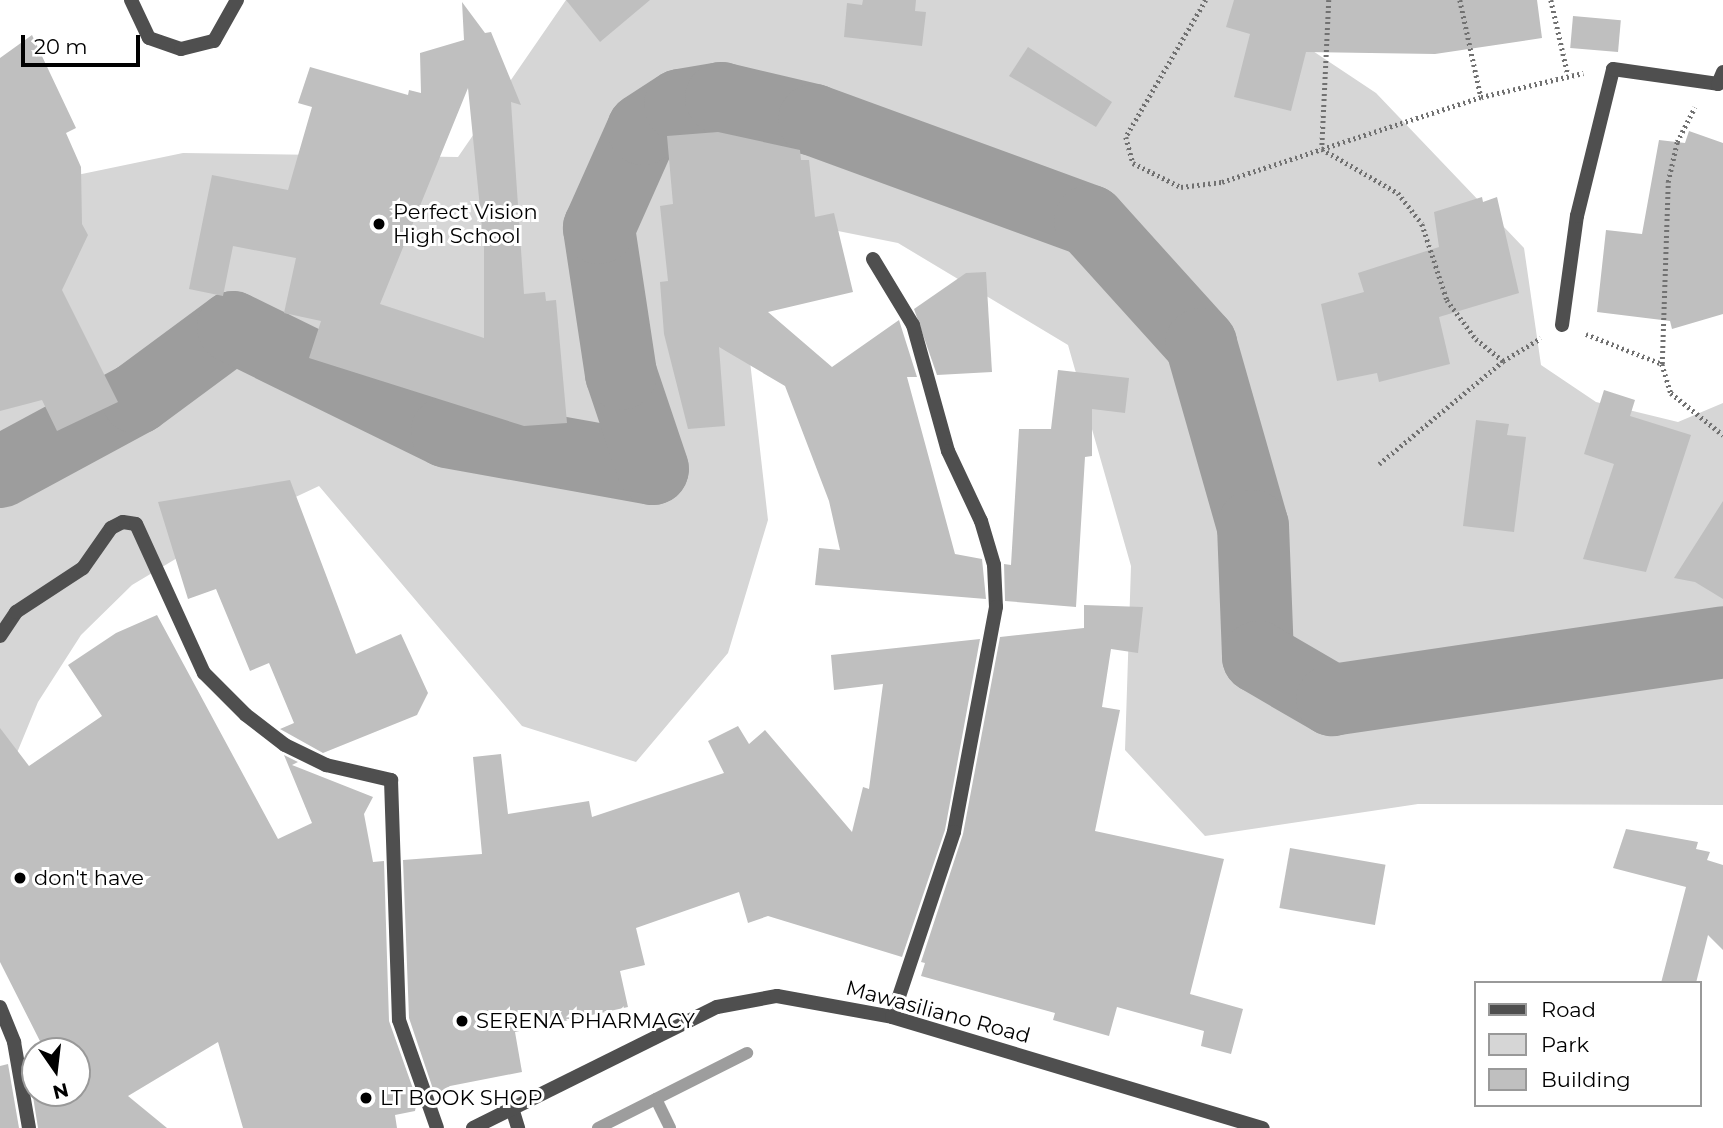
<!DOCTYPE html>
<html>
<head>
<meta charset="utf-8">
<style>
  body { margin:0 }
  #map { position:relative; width:1723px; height:1128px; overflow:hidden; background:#fff; font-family:Montserrat,sans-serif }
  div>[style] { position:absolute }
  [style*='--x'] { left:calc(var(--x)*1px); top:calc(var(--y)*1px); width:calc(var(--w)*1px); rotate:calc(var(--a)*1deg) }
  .green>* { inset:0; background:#d6d6d6 }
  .stream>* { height:12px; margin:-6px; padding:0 6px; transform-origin:6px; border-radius:6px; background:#9d9d9d }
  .river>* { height:72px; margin:-36px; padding:0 36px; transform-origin:36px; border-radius:36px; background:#9d9d9d }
  .building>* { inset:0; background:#bfbfbf; transform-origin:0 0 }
  .path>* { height:4.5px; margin-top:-2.25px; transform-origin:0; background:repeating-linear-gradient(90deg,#717171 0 2px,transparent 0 5.5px) }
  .lane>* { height:14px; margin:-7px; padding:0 7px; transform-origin:7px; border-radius:7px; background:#4f4f4f }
  .street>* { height:14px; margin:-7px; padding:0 7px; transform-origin:7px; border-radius:7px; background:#4f4f4f }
  .dots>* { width:19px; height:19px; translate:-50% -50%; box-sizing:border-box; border:4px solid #fff; border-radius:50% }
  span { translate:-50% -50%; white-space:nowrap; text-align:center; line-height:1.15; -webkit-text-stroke:6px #fff; paint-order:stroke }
  .poi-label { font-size:21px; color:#000 }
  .left { translate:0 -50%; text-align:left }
  .street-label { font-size:21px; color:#000 }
  .legend { position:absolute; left:1474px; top:981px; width:228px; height:126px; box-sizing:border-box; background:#fff; border:2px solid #999; margin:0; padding:9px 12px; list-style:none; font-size:21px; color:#000 }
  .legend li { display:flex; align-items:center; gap:14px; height:35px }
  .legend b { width:35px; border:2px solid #999 }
  .north { position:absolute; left:21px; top:1037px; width:70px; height:70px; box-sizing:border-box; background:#fff; border:2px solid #999; border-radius:50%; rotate:166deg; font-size:19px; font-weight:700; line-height:28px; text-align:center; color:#000 }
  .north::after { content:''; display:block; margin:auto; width:24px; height:32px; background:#000; clip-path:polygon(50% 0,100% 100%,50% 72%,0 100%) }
  .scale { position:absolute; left:21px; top:35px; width:119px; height:32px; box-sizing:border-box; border:4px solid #000; border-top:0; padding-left:9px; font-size:21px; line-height:24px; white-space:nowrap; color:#000; -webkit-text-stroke:5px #fff; paint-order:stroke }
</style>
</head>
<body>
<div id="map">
  <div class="green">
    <i style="clip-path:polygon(566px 0,1236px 0,1376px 93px,1524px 248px,1541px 365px,1596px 402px,1678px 422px,1723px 403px,1723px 805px,1418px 804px,1205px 836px,1125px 750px,1131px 566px,1068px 345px,898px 243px,803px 224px,745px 317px,768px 520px,728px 653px,636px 762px,522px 726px,319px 486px,219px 533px,132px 585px,81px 635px,38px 702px,0 794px,0 191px,183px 153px,458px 157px)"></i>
  </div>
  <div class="stream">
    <i style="--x:656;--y:1099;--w:32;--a:64"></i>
    <i style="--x:598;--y:1128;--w:167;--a:-26.7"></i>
  </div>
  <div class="river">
    <i style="--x:0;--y:472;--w:156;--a:-28.4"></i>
    <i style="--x:137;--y:398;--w:119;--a:-36.5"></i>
    <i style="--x:233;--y:327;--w:238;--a:26.1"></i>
    <i style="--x:447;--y:432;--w:209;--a:10.2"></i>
    <i style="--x:653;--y:469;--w:100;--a:-108.6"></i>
    <i style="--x:621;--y:374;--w:148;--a:-98.6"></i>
    <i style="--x:599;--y:228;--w:108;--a:-66"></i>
    <i style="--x:643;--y:129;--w:44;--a:-33"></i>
    <i style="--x:680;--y:105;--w:42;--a:-9.7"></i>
    <i style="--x:721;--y:98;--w:96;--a:13.3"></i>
    <i style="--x:814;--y:120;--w:294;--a:20.1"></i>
    <i style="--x:1090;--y:221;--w:166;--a:47.9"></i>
    <i style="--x:1201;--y:344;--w:189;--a:74.1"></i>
    <i style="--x:1253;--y:526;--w:131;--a:87.8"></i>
    <i style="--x:1258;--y:657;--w:86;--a:30.2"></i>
    <i style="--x:1332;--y:700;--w:395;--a:-8.4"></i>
  </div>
  <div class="building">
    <i style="clip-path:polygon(566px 0,650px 0,600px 42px)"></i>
    <i style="clip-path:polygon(863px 0,916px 0,915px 11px,926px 12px,922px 46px,844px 37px,847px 3px,862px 5px)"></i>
    <i style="clip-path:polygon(1234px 0,1537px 0,1542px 38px,1435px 54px,1306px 52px,1291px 111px,1234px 97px,1250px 34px,1226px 27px)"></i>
    <i style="clip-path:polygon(evenodd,462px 2px,485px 33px,491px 32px,521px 105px,511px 102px,524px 294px,545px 292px,546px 301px,556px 300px,567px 423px,524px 426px,309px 358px,321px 321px,284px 313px,296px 258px,233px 246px,223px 296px,189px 289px,212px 175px,288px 190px,312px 107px,298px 103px,310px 67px,408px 95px,409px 90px,421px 93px,420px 53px,464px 40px,462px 2px,468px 88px,484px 248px,484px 338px,380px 304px,468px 88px)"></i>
    <i style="left:1573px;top:16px;width:48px;height:32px;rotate:5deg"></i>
    <i style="clip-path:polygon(32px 35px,76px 128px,66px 133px,81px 167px,82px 224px,88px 235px,62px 290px,118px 402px,57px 431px,42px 400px,0 411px,0 58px)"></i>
    <i style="clip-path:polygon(1028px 47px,1112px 102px,1096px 127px,1009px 76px)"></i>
    <i style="clip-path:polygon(1689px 131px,1723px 143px,1723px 314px,1672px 329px,1670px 321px,1597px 312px,1606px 230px,1642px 234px,1659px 140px,1685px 143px)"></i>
    <i style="clip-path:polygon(718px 132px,800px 150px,801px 160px,809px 160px,815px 217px,834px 213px,853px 292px,768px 312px,832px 367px,899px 320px,917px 377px,907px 377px,955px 554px,982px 559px,986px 599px,815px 585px,819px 548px,840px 550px,829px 501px,785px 386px,719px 347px,725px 426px,688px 429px,664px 334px,660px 282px,668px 281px,660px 206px,673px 204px,667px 136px)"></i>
    <i style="clip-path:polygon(1482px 197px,1483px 202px,1497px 197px,1519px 293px,1439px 317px,1450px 364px,1379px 382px,1377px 373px,1337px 381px,1321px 304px,1364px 292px,1358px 273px,1439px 247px,1434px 212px)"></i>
    <i style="clip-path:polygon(986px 272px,992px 372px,937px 375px,914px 309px,966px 273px)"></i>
    <i style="clip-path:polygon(1058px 370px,1129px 378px,1125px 413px,1092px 409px,1092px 456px,1085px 457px,1076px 607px,1005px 601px,1004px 564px,1011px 565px,1019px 429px,1051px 429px)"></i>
    <i style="clip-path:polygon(1604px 390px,1635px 400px,1630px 416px,1691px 435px,1646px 572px,1583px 559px,1614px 464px,1584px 454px)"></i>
    <i style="clip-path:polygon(1476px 420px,1509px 424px,1507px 435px,1526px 437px,1514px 532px,1463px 526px)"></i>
    <i style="clip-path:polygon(290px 480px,356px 654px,401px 634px,428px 693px,417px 715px,323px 753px,280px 729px,294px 723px,269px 663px,250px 671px,216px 589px,188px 599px,158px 502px)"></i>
    <i style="clip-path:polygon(1723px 501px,1723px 599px,1695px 582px,1674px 578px)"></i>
    <i style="clip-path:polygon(1084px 605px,1143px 607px,1138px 653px,1111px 649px,1102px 707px,1120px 710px,1095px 831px,1224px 859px,1190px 994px,1243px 1009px,1231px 1054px,1201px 1046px,1204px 1031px,1117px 1007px,1109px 1036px,1053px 1020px,1055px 1013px,921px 976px,925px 963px,921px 962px,963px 834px,1000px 637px,1084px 628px)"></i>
    <i style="clip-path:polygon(157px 615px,278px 839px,312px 823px,284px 755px,298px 762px,292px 765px,373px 797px,364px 814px,373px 862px,384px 861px,389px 1021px,417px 1100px,415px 1111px,395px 1115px,397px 1128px,243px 1128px,218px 1042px,128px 1096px,167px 1128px,38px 1128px,27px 1059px,35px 1056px,35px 1093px,77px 1093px,77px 1051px,45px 1051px,0 962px,0 728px,29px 766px,102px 716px,68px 665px,116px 633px)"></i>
    <i style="clip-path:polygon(980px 639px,945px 830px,902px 957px,768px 916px,748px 923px,739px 892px,636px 928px,645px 965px,620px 971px,628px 1007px,515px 1032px,522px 1072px,450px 1086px,435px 1095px,409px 1018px,403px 860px,482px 854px,473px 757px,501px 754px,508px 814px,589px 801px,592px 817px,724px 773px,708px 741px,738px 726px,749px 744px,765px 730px,852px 832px,863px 787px,869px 789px,883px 684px,834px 690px,831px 655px)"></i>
    <i style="clip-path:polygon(1626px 829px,1698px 842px,1696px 849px,1710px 852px,1707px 860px,1723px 865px,1723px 950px,1708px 935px,1696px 983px,1661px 983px,1686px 887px,1613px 868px)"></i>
    <i style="left:1290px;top:848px;width:97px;height:61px;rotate:10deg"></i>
    <i style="clip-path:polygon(8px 1064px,19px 1128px,0 1128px,0 1066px)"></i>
  </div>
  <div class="path">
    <i style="--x:1206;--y:0;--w:159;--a:120.3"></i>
    <i style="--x:1126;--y:137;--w:27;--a:75"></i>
    <i style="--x:1133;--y:163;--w:54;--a:26.6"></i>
    <i style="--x:1181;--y:187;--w:41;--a:-7"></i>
    <i style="--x:1222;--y:182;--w:105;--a:-18.3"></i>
    <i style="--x:1322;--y:149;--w:88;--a:30.1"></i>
    <i style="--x:1398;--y:193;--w:39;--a:52"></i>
    <i style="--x:1422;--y:224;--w:80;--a:71.8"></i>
    <i style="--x:1447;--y:300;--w:49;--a:53.4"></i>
    <i style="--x:1476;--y:339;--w:35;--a:39"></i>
    <i style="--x:1329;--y:0;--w:149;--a:92.7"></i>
    <i style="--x:1322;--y:149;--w:167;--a:-18.1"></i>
    <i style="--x:1481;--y:97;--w:105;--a:-13.2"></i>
    <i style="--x:1460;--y:0;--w:99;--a:77.8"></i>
    <i style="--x:1551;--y:0;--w:77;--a:77.2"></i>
    <i style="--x:1586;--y:334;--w:82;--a:21.5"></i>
    <i style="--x:1662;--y:364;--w:30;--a:73"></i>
    <i style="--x:1671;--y:393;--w:67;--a:38.9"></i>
    <i style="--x:1662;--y:364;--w:182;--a:-88.1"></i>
    <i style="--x:1668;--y:182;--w:41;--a:-77.3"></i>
    <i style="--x:1677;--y:142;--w:39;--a:-63"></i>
    <i style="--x:1379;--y:464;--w:161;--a:-39.7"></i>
    <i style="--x:1503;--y:361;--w:44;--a:-31.2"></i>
  </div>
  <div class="lane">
    <i style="--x:512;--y:1108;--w:21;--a:73"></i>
  </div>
  <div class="street">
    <i style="--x:131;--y:0;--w:42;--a:64.7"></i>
    <i style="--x:149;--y:38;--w:34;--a:19"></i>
    <i style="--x:181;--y:49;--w:34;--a:-14"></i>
    <i style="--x:214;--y:41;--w:47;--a:-60.7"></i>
    <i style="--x:873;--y:259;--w:77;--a:58.8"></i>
    <i style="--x:913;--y:325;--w:131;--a:74.5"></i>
    <i style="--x:948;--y:451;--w:77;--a:64.8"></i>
    <i style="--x:981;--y:521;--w:46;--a:73.5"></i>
    <i style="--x:994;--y:565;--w:42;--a:87.3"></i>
    <i style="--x:996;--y:607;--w:229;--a:100.6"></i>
    <i style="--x:954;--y:832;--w:195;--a:108.5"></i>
    <i style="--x:1562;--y:325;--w:110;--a:-82.2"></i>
    <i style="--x:1577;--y:216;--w:151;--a:-76.2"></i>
    <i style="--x:1613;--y:69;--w:106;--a:8.1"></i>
    <i style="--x:1718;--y:84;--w:13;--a:-67"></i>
    <i style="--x:0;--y:636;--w:29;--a:-56"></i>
    <i style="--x:16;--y:612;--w:80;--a:-33.3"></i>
    <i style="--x:83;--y:568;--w:49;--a:-55"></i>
    <i style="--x:111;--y:528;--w:13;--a:-27"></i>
    <i style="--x:123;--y:522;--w:13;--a:9"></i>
    <i style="--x:136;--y:524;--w:164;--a:65.5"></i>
    <i style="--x:204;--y:673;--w:59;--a:45"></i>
    <i style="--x:246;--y:715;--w:49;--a:37.6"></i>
    <i style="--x:285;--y:745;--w:46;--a:26"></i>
    <i style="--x:326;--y:765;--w:67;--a:13"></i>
    <i style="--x:391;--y:780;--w:240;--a:88.1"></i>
    <i style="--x:399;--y:1020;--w:114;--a:70.6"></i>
    <i style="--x:0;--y:1007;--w:38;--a:68"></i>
    <i style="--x:14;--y:1042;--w:87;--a:80.1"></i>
    <i style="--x:473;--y:1128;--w:272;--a:-26.4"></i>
    <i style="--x:717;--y:1007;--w:61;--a:-10.4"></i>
    <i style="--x:777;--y:996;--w:117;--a:10.3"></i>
    <i style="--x:892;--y:1017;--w:387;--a:16.7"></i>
  </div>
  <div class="dots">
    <i style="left:379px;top:224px;background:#000"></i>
    <i style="left:20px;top:878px;background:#000"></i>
    <i style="left:462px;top:1021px;background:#000"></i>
    <i style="left:366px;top:1098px;background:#000"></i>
  </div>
  <div class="poi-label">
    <span class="left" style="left:393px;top:224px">Perfect Vision<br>High School</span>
    <span class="left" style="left:34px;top:878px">don't have</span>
    <span class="left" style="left:476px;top:1021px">SERENA PHARMACY</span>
    <span class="left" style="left:380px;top:1098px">LT BOOK SHOP</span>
  </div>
  <div class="street-label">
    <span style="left:938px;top:1012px;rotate:15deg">Mawasiliano Road</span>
  </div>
  <ul class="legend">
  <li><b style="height:9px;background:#4f4f4f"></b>Road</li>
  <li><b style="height:19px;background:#d6d6d6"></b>Park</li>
  <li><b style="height:19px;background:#bfbfbf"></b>Building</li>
  </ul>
  <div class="north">N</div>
  <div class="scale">20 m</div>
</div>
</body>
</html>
